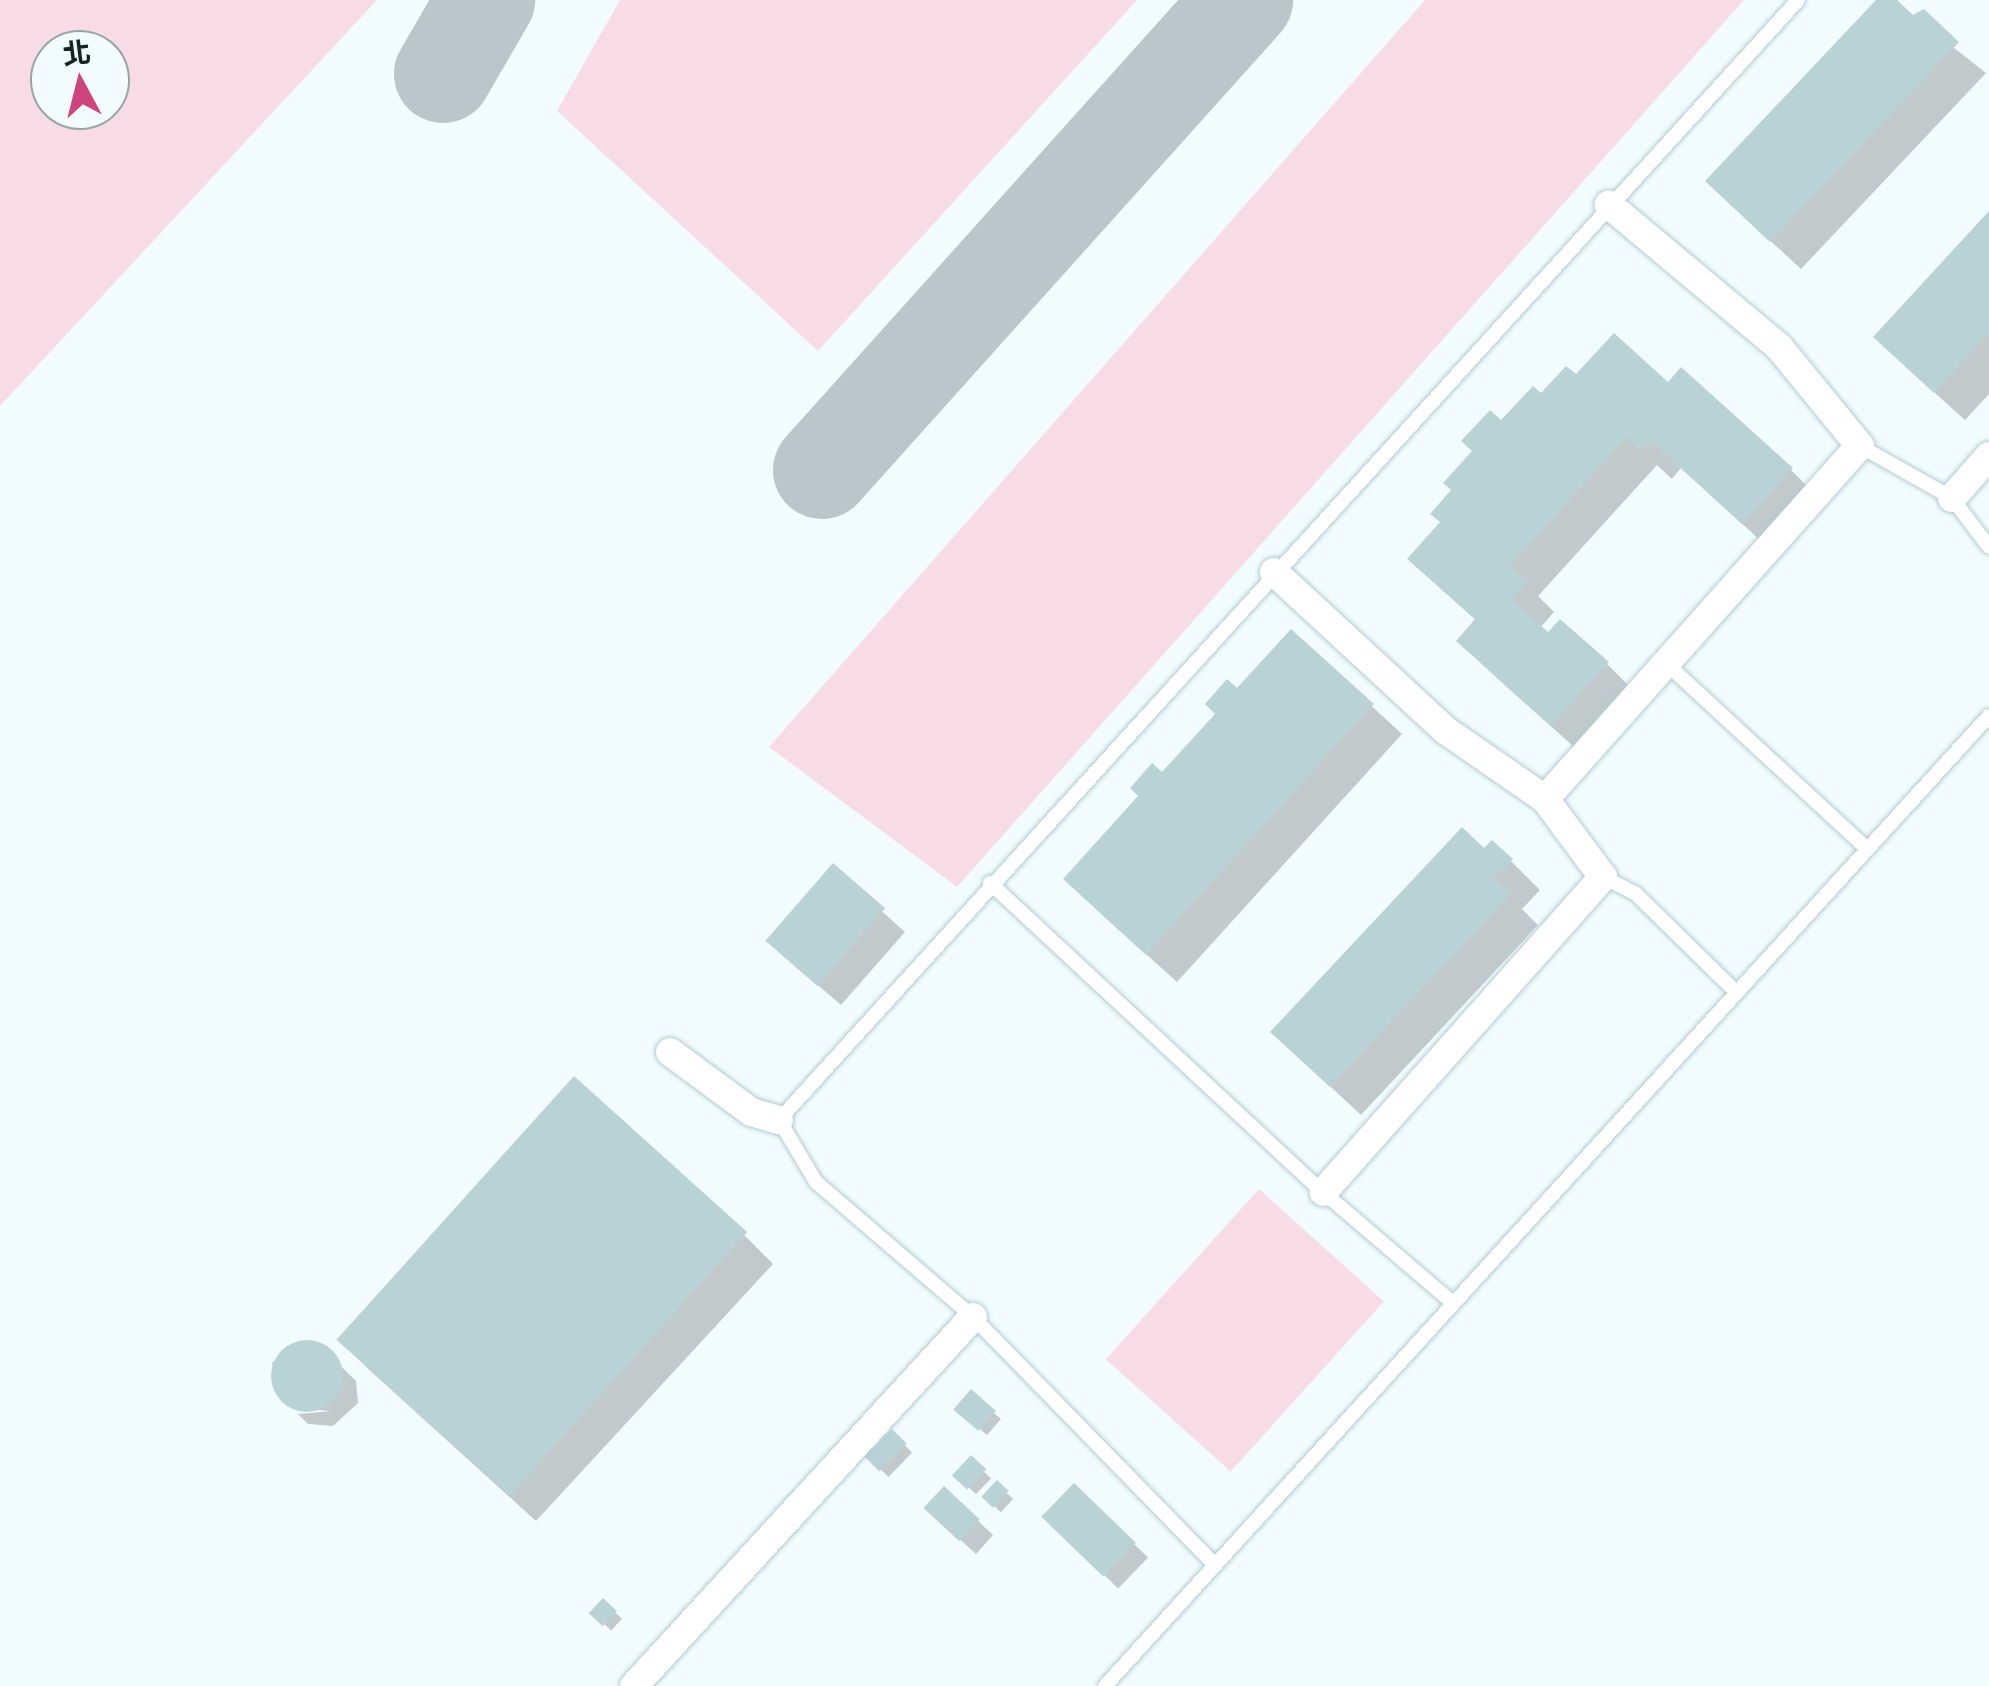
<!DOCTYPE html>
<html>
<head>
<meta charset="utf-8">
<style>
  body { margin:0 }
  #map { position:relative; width:1989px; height:1686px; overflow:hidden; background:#f2fcfe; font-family:Barlow,"Noto Sans TC",sans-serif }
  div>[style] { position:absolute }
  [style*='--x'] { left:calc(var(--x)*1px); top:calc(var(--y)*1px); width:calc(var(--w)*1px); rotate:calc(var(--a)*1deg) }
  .green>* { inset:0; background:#f8dce5; transform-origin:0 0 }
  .shadow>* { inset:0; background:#0003; transform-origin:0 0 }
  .taxiway>* { height:98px; margin:-49px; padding:0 49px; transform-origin:49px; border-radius:49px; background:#bcc6c8 }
  .building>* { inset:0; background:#b9d2d6; transform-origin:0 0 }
  .round { border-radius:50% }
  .roads { filter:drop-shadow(0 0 2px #b2cbd0) drop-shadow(0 0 2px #b2cbd0) }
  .lane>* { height:14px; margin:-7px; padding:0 7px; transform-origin:7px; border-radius:7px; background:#fff }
  .street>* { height:28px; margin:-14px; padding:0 14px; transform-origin:14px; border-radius:14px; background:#fff }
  span { translate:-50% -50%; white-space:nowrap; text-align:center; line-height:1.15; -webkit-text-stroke:10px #f2fcfe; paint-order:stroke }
  .north { position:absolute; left:30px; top:30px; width:100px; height:100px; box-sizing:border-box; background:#f2fcfe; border:2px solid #9aa4a6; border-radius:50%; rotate:353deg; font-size:28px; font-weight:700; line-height:40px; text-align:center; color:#172123 }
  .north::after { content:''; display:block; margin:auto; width:35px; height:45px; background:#cd447f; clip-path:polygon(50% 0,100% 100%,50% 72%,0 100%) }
</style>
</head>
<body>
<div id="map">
  <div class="green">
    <i style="clip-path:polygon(evenodd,0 0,377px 0,0 406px,0 0,50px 50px,110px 50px,110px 110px,50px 110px,50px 50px)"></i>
    <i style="clip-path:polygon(620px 0,1137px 0,818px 351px,557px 111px)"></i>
    <i style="clip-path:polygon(1425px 0,1744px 0,957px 887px,769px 747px)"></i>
    <i style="left:1259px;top:1189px;width:168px;height:229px;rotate:42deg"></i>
  </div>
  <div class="shadow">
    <i style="clip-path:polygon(1880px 0,1893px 0,1986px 73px,1801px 269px,1737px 210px)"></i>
    <i style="clip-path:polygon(1989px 215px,1989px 394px,1965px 420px,1905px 366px)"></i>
    <i style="clip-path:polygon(1576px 378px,1668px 385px,1791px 470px,1820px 499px,1772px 551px,1681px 468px,1672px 479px,1657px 465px,1538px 596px,1554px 612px,1540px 628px,1607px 664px,1636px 693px,1582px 754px,1488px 670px,1477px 621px,1440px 588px,1443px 523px,1502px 424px)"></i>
    <i style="clip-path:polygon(1291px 632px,1402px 734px,1177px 982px,1095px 908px,1163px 776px)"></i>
    <i style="clip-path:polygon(1511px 861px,1540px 890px,1522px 909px,1538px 925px,1361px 1115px,1303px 1061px)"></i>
    <i style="clip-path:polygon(833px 867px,905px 932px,841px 1005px,790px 961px)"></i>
    <i style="clip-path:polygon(744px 1235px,773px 1264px,536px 1521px,365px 1366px)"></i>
    <i style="clip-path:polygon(316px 1342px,356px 1381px,358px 1403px,333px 1426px,308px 1424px,298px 1414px,331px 1411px,292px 1408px,280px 1395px,272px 1363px,294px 1345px)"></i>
    <i style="clip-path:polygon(971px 1393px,1001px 1419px,987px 1435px,964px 1416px)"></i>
    <i style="left:892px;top:1433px;width:28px;height:34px;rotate:44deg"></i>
    <i style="left:971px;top:1459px;width:28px;height:22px;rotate:44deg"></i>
    <i style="left:997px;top:1484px;width:22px;height:18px;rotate:43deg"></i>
    <i style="left:1074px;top:1486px;width:103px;height:43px;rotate:44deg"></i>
    <i style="clip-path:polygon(944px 1489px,993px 1535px,976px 1554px,941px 1522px)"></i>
    <i style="left:603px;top:1601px;width:26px;height:16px;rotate:43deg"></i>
  </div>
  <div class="taxiway">
    <i style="--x:443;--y:74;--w:86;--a:-59.8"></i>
    <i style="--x:822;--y:470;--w:632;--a:-48.08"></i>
  </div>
  <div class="building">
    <i style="clip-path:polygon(1876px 0,1897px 0,1913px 15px,1924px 9px,1959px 42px,1770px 242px,1705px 181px)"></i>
    <i style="clip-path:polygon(1989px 211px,1989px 333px,1934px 393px,1873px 337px)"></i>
    <i style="clip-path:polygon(1614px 333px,1668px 382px,1681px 367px,1793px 468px,1742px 524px,1651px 441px,1641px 451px,1626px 438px,1510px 566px,1527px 582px,1511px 599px,1548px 632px,1560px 619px,1609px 662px,1551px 726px,1456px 641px,1475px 619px,1407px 559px,1440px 522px,1430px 514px,1451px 490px,1443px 483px,1472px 451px,1461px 441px,1490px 410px,1501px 420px,1533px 386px,1541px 393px,1566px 366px,1576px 374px)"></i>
    <i style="clip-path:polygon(1291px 629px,1374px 704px,1146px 955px,1063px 879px,1138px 796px,1130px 788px,1152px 763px,1162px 772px,1215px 714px,1205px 704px,1227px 679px,1237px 688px)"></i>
    <i style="clip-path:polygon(1462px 827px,1484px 848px,1492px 840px,1513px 859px,1494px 879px,1511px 894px,1330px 1087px,1270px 1032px)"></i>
    <i style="left:833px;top:863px;width:69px;height:103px;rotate:41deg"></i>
    <i style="left:574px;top:1076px;width:233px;height:355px;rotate:42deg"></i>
    <i class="round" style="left:271px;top:1340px;width:72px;height:72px"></i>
    <i style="left:971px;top:1389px;width:33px;height:27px;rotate:41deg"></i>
    <i style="left:892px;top:1429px;width:21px;height:39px;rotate:45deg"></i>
    <i style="left:971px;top:1455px;width:21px;height:28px;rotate:43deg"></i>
    <i style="left:997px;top:1480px;width:16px;height:23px;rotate:43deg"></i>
    <i style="left:1074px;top:1483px;width:86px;height:47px;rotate:44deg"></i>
    <i style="left:944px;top:1486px;width:49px;height:30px;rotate:43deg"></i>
    <i style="left:603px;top:1598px;width:19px;height:21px;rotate:43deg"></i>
  </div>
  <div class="roads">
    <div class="lane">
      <i style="--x:1860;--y:446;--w:106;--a:29.5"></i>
      <i style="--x:1952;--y:498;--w:61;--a:52.9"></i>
      <i style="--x:1669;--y:666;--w:270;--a:42.7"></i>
      <i style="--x:1603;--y:877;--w:37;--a:27"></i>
      <i style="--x:1636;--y:894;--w:140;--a:44.4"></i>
      <i style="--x:990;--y:883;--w:454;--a:42.9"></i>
      <i style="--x:1323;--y:1192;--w:170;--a:40.5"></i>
      <i style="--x:1213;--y:1563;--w:344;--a:-134.3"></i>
      <i style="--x:973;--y:1317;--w:207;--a:-139.3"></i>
      <i style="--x:816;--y:1182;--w:72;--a:-120.8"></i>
      <i style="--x:779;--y:1120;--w:1514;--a:-47.7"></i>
      <i style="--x:1105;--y:1686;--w:1312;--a:-47.66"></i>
    </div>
    <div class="street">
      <i style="--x:1952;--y:498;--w:56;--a:-48.6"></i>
      <i style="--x:1274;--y:572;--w:233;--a:42.7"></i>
      <i style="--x:1445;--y:730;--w:121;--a:34.6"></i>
      <i style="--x:1545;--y:799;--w:97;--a:53.4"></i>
      <i style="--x:1603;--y:877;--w:421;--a:131.6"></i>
      <i style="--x:1545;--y:799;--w:473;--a:-48.3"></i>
      <i style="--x:1860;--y:446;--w:128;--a:-129.3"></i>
      <i style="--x:1779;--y:347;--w:222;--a:-140.1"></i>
      <i style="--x:670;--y:1052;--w:101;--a:36.5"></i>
      <i style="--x:751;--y:1112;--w:29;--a:16"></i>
      <i style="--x:634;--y:1686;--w:501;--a:-47.43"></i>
    </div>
  </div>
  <div class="north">北</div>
</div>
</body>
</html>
